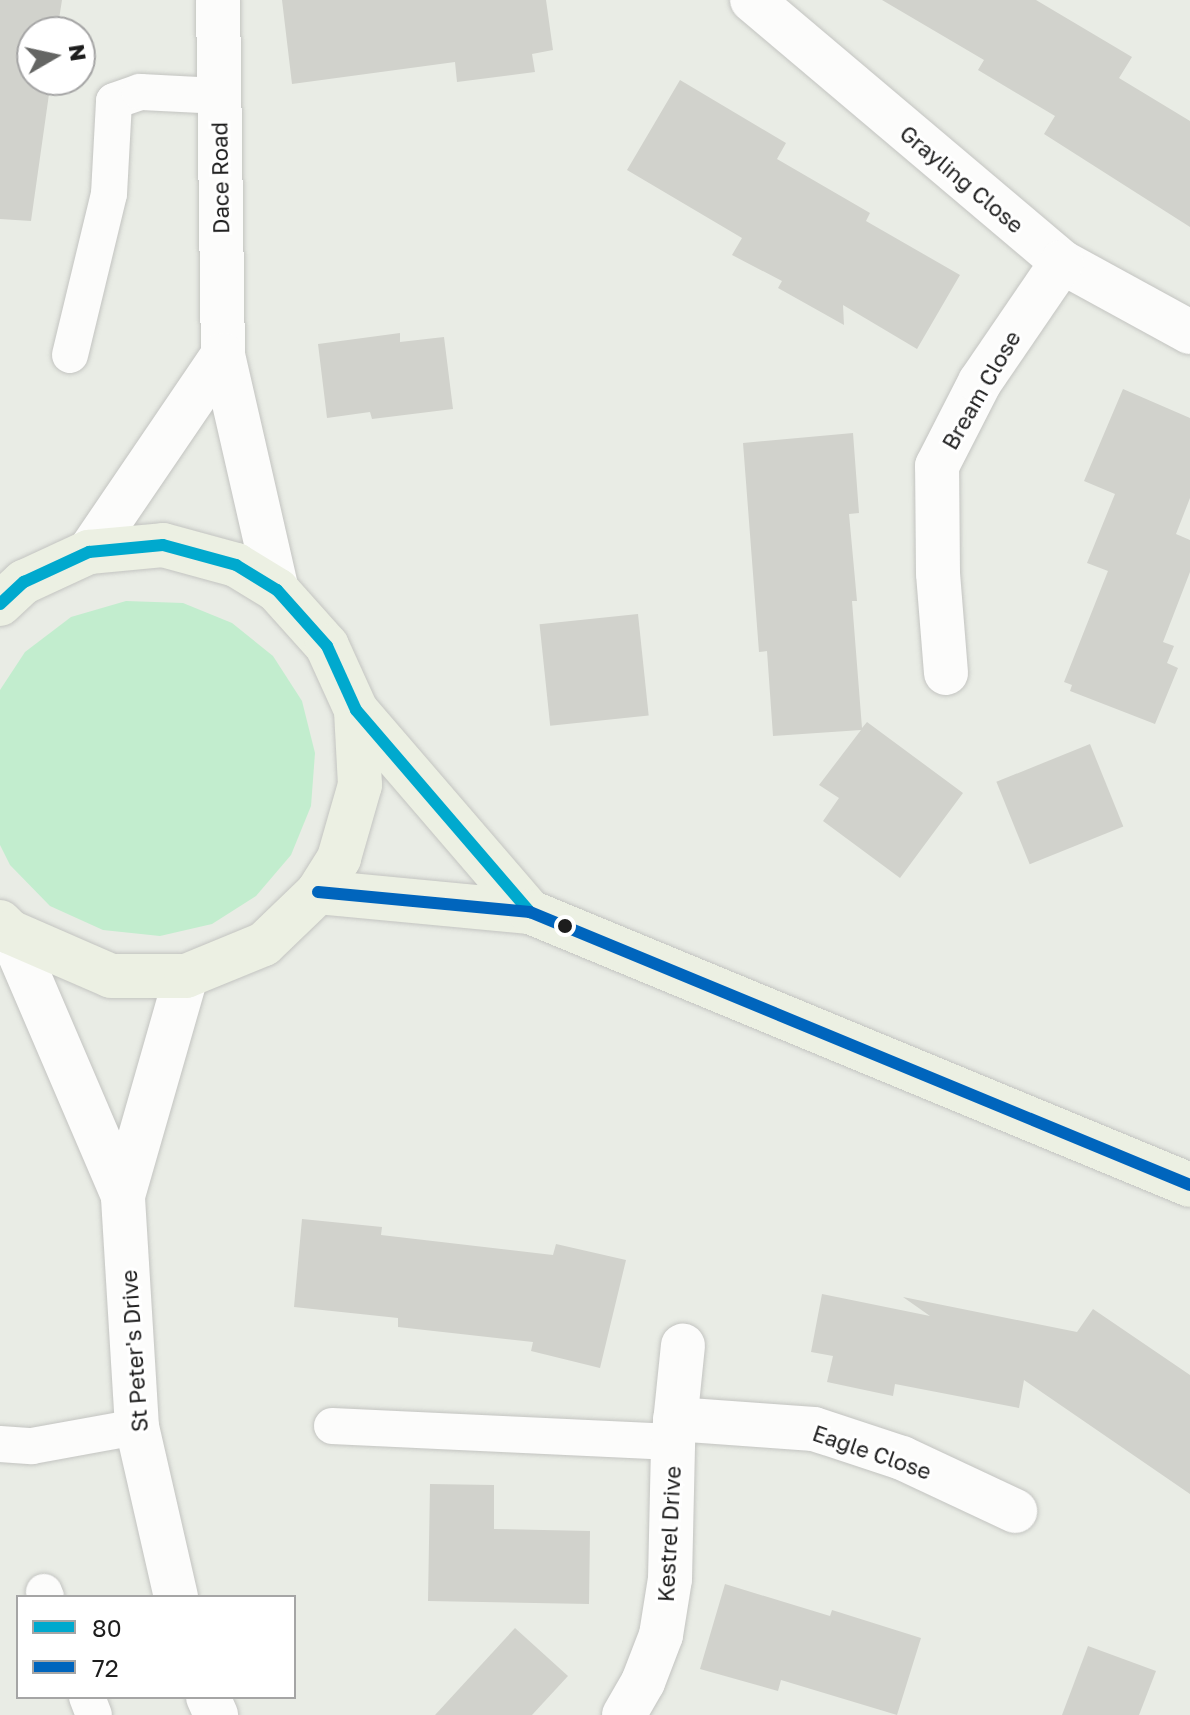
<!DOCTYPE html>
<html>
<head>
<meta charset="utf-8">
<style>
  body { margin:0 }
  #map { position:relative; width:1190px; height:1715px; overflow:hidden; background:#e9ece5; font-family:"Golos Text",sans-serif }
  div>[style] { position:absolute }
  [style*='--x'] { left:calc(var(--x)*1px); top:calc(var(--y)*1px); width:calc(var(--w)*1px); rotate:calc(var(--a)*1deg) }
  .grass>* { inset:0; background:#c2edce }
  .building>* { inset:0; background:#d1d2cc; transform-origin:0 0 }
  .roads { filter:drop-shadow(0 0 2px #c3c4c1) drop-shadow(0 0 2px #c3c4c1) }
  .service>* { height:36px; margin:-18px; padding:0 18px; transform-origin:18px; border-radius:18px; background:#fcfcfb }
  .minor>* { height:44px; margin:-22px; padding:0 22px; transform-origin:22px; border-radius:22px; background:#fcfcfb }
  .tertiary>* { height:44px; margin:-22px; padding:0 22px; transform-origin:22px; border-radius:22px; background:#fcfcfb }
  .primary>* { height:44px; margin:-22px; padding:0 22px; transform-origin:22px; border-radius:22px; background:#ecf0e3 }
  .bus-1>* { height:12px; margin:-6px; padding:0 6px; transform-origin:6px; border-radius:6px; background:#00a9ce }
  .bus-2>* { height:12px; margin:-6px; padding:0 6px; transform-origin:6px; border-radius:6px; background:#0065bd }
  .dots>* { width:22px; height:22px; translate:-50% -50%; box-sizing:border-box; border:4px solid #fff; border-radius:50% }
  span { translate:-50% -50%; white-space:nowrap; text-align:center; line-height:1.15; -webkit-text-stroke:6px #fff; paint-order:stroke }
  .street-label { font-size:22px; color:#1d1d1d }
  .legend { position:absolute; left:16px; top:1595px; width:280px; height:104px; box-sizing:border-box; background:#fff; border:2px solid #a5a5a5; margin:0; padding:10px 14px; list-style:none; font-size:24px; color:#1d1d1d }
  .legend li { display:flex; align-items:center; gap:16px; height:40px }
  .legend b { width:40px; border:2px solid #a5a5a5 }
  .north { position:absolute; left:16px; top:16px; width:80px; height:80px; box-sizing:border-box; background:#fff; border:2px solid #a5a5a5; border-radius:50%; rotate:81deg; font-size:22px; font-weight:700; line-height:32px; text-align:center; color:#1d1d1d }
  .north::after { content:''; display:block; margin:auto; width:28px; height:36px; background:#646563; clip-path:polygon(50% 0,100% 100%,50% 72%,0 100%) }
</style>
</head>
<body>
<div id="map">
  <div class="grass">
    <i style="clip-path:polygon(126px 601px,183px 603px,232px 623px,273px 656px,302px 701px,315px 753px,311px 806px,291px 855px,256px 896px,212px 924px,160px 936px,103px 930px,50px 906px,10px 865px,0 845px,0 690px,25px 652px,71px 617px)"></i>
  </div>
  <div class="building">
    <i style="clip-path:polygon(0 0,62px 0,57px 32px,32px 32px,32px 80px,51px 80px,31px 221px,0 219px)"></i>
    <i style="clip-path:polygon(282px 0,546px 0,553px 50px,532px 54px,535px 72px,457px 82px,455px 62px,292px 84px)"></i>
    <i style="clip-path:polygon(882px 0,1036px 0,1132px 57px,1119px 78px,1190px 121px,1190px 227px,1044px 134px,1055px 116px,978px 70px,984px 60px)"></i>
    <i style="clip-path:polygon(680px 80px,786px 143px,777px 159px,870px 213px,866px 221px,960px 275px,917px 349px,843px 305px,844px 325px,778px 288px,782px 281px,732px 255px,742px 238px,627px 170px)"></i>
    <i style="clip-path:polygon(400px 333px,400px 342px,444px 337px,453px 409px,372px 419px,370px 412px,327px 418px,318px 344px)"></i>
    <i style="clip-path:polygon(1123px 389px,1190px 418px,1190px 498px,1176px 534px,1190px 540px,1190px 572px,1163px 642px,1174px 646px,1167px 663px,1178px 668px,1155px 724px,1070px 691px,1072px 685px,1064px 682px,1108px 571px,1087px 563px,1115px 494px,1084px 481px)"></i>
    <i style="clip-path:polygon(853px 433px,859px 513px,849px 514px,857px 601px,852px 601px,862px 728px,867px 722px,963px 793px,900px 878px,823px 821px,839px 798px,819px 785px,861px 730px,773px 736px,767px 651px,759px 652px,743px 443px)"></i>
    <i style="left:638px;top:614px;width:102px;height:99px;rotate:84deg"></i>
    <i style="left:1090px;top:744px;width:89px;height:101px;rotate:68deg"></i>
    <i style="clip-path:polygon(302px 1219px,382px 1227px,381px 1235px,553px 1255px,556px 1244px,626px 1260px,600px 1368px,531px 1351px,533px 1342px,398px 1327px,398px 1318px,294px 1307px)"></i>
    <i style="clip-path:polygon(822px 1294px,930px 1316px,903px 1297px,1077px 1332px,1093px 1309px,1190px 1375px,1190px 1494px,1024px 1380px,1019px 1408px,895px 1384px,893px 1396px,827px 1382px,833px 1356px,811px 1352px)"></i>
    <i style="clip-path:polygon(430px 1484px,494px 1485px,494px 1529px,590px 1531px,589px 1604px,428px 1601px)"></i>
    <i style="clip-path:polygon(725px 1584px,830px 1616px,832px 1610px,921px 1638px,897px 1715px,781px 1680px,778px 1691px,700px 1669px)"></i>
    <i style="clip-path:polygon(515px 1628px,568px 1676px,532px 1715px,435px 1715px)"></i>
    <i style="clip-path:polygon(1088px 1646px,1156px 1671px,1139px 1715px,1062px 1715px)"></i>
  </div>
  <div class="roads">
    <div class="service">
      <i style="--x:70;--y:355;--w:166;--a:-76.4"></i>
      <i style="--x:109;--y:194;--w:93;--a:-86.9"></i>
      <i style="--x:114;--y:101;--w:28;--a:-19"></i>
      <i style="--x:140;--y:92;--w:78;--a:2.9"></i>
      <i style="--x:332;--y:1426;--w:341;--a:2.7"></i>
      <i style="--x:0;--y:1444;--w:32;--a:4"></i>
      <i style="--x:32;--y:1446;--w:107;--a:-10.3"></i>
      <i style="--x:44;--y:1592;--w:5;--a:68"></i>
      <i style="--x:87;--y:1697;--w:19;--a:69"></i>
    </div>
    <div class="minor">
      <i style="--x:218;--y:0;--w:355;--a:89.2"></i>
      <i style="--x:223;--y:355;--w:241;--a:77.1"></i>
      <i style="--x:752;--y:0;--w:406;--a:40.2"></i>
      <i style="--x:1062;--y:262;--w:146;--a:28.7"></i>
      <i style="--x:89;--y:552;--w:238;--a:-55.8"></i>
      <i style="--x:946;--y:673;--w:100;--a:-94.6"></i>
      <i style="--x:938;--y:573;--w:107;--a:-90.5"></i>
      <i style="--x:937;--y:466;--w:94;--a:-62.9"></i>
      <i style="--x:980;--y:382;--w:145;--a:-55.7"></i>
      <i style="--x:675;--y:1419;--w:139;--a:4.1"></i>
      <i style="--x:814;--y:1429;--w:93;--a:18.2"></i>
      <i style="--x:902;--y:1458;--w:125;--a:25.1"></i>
      <i style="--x:624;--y:1715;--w:38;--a:-60"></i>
      <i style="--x:643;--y:1682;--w:50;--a:-69"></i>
      <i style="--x:661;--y:1635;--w:57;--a:-80.9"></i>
      <i style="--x:670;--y:1579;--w:137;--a:-88.7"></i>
      <i style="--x:673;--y:1442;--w:97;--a:-84.1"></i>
    </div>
    <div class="tertiary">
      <i style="--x:10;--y:932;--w:287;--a:66.8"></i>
      <i style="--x:176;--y:1597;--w:174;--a:-102.9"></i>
      <i style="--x:137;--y:1427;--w:231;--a:-93.5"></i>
      <i style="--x:123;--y:1196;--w:229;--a:-74"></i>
      <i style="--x:208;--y:1697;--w:20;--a:66"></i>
    </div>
    <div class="primary">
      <i style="--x:0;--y:604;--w:33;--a:-43"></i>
      <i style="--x:24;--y:582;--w:72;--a:-24.8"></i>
      <i style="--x:89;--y:552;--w:74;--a:-5.4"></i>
      <i style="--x:163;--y:545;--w:76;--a:15.3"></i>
      <i style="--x:236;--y:565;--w:48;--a:31.4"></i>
      <i style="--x:277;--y:590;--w:75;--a:48.2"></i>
      <i style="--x:327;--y:646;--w:70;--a:65.6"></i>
      <i style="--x:356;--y:710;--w:267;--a:49.3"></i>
      <i style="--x:318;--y:892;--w:213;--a:5.4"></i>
      <i style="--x:530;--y:912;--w:714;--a:22.47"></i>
      <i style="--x:0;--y:922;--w:14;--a:45"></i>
      <i style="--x:10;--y:932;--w:110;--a:23.5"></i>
      <i style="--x:111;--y:976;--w:75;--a:0"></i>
      <i style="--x:186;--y:976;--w:84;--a:-22.3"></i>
      <i style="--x:264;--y:944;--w:75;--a:-43.9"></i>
      <i style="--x:318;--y:892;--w:40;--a:-58"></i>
      <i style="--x:339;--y:858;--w:76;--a:-74"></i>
      <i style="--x:360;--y:785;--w:75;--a:-93.1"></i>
    </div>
  </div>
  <div class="bus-1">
    <i style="--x:0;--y:604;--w:33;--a:-43"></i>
    <i style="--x:24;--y:582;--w:72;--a:-24.8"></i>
    <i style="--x:89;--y:552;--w:74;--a:-5.4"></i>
    <i style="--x:163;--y:545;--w:76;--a:15.3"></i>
    <i style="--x:236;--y:565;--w:48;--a:31.4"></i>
    <i style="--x:277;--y:590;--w:75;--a:48.2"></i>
    <i style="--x:327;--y:646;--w:70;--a:65.6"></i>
    <i style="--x:356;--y:710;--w:267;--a:49.3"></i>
  </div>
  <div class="bus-2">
    <i style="--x:318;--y:892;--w:213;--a:5.4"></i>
    <i style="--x:530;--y:912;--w:714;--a:22.47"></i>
  </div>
  <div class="dots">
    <i style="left:565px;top:926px;background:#1d1d1d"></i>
  </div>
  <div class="street-label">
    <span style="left:220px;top:178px;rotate:-91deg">Dace Road</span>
    <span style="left:962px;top:179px;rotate:40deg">Grayling Close</span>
    <span style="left:981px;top:390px;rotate:-60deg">Bream Close</span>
    <span style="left:134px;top:1351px;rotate:-94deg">St Peter's Drive</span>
    <span style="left:872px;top:1452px;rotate:19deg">Eagle Close</span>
    <span style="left:669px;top:1534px;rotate:-87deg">Kestrel Drive</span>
  </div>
  <ul class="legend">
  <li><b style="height:10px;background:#00a9ce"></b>80</li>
  <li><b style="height:10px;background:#0065bd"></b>72</li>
  </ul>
  <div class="north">N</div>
</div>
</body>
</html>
